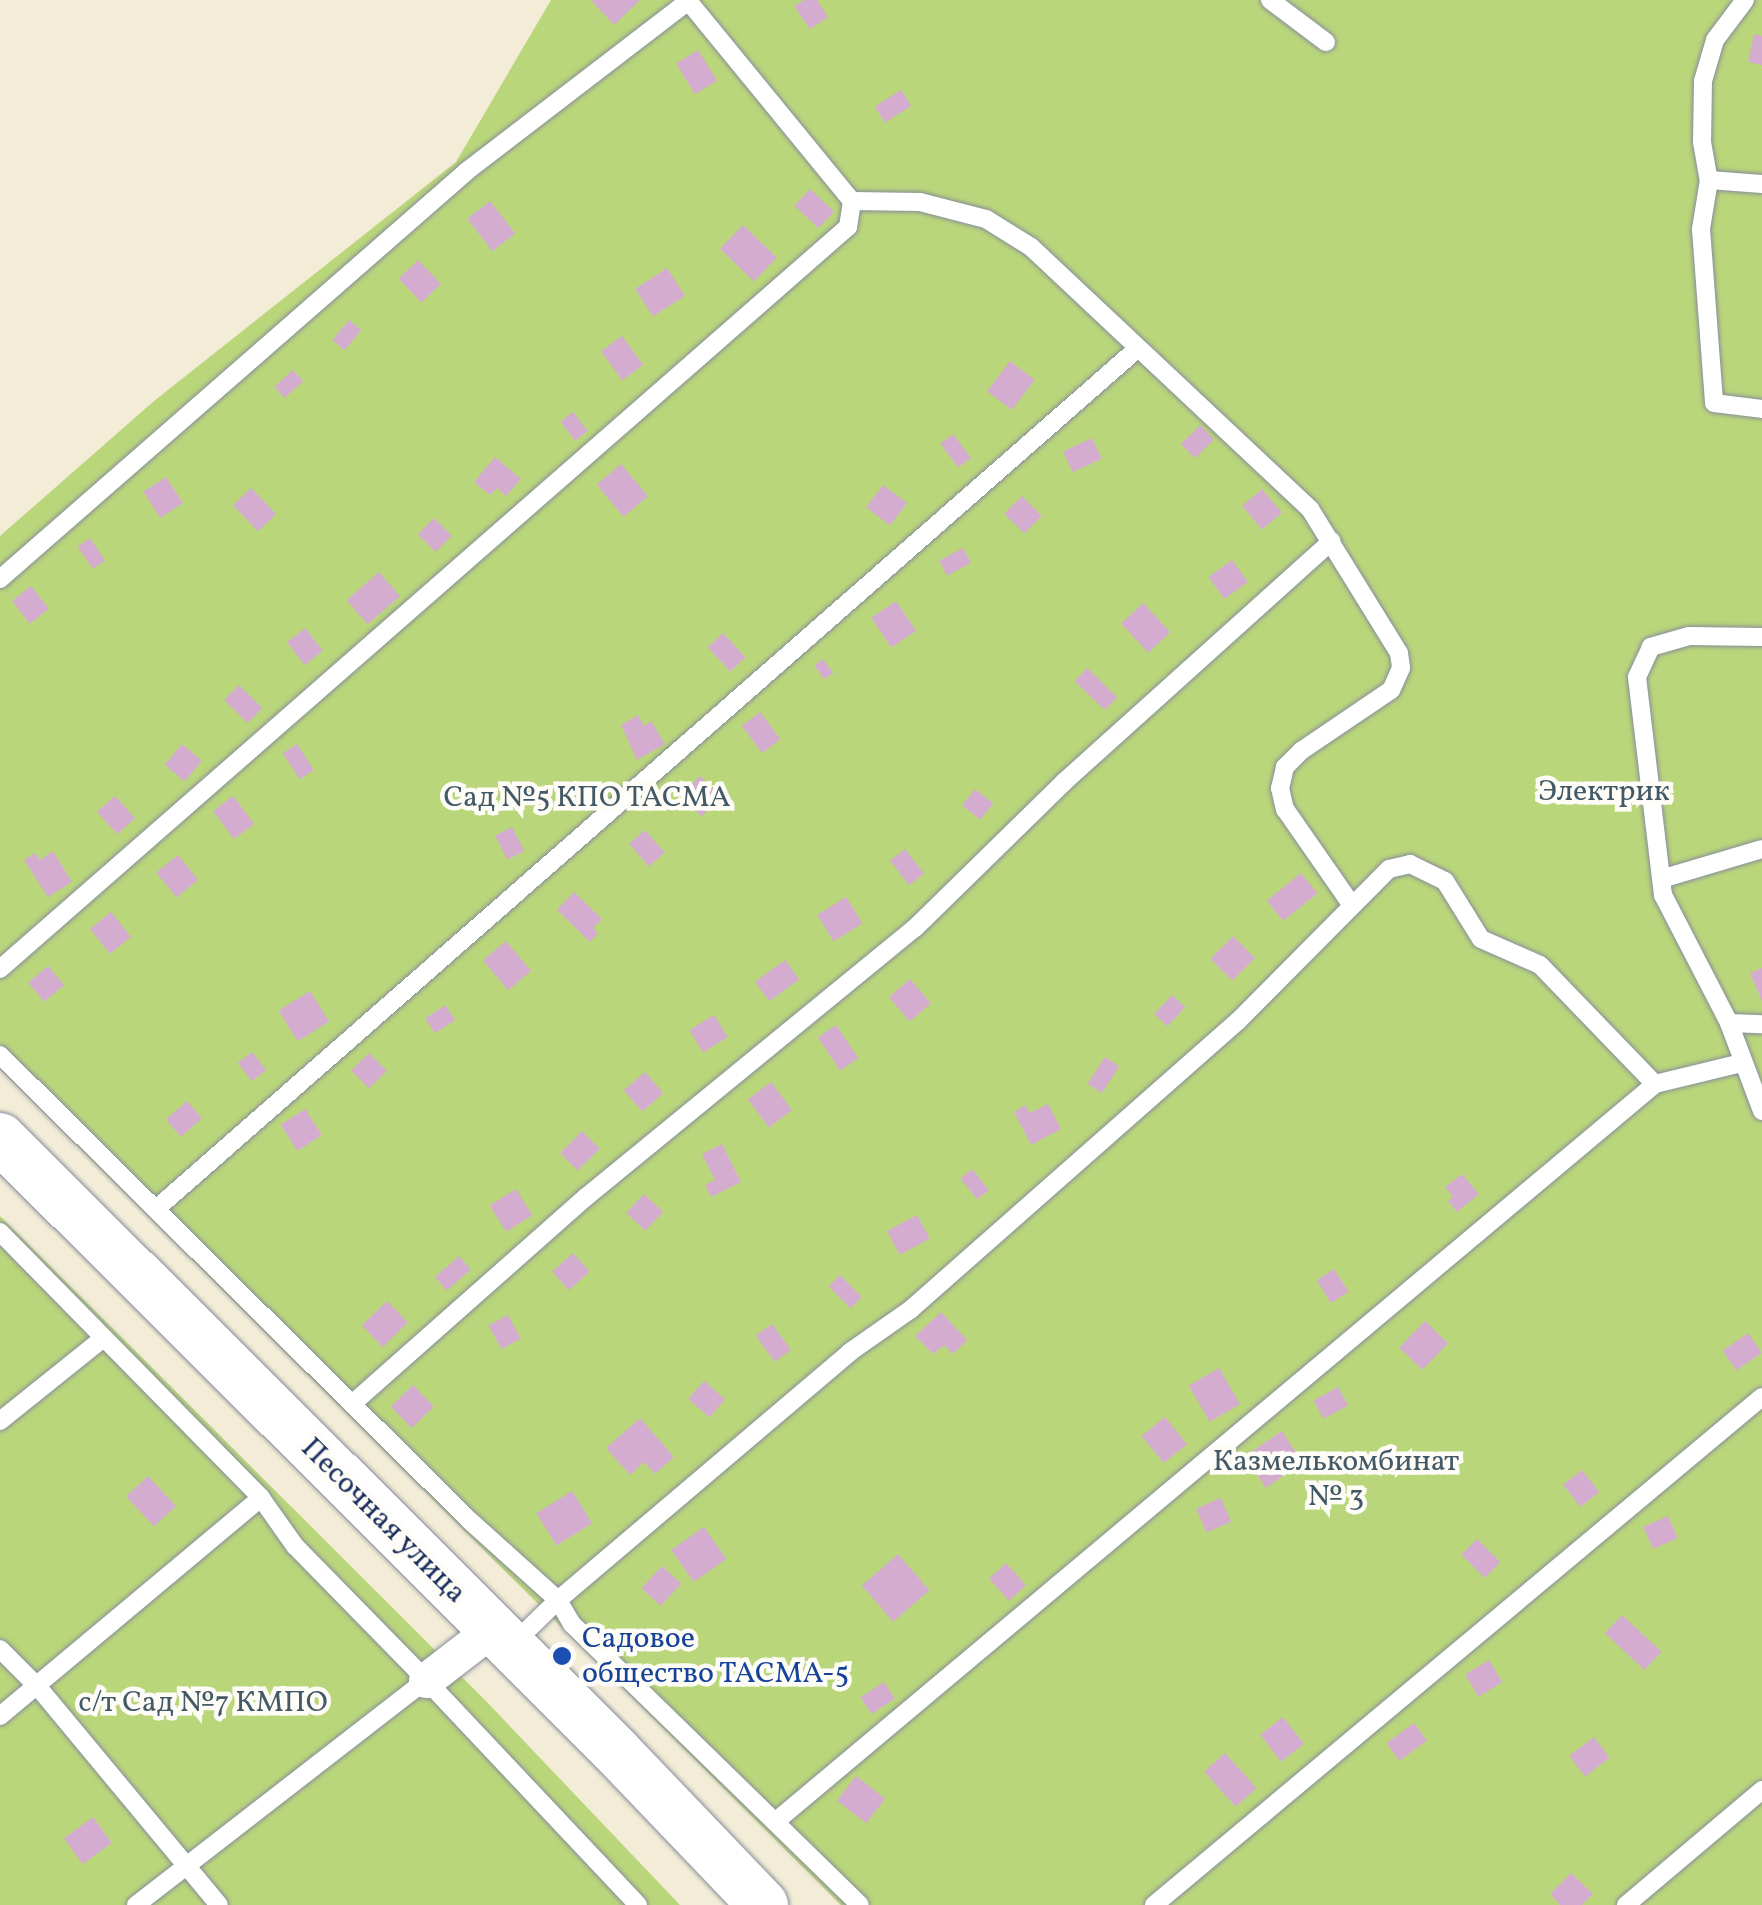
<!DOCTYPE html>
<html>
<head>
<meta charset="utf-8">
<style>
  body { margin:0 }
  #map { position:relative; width:1762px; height:1905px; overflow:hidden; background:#f3ecd7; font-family:Vollkorn,serif }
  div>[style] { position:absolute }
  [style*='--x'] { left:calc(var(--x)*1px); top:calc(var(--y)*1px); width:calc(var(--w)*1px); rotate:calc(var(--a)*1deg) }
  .green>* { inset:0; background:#bad67b }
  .building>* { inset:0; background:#d4acd0; transform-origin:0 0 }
  .roads { filter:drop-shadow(0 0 2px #878e9a) drop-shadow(0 0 2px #878e9a) }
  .lane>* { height:18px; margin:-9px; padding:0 9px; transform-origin:9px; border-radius:9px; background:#fff }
  .street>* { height:35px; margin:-17.5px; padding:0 17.5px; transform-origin:17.5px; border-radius:17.5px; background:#fff }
  .secondary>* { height:50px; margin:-25px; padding:0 25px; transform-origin:25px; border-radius:25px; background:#fff }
  .dots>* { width:28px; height:28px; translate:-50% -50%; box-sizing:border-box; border:5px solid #fdfcf7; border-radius:50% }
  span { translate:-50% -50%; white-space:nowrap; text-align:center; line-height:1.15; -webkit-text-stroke:9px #fdfcf7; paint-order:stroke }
  .park-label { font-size:30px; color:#435965 }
  .street-label { font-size:30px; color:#1b2f5e }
  .transit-label { font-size:30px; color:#164399 }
  .left { translate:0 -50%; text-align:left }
</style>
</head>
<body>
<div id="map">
  <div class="green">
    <i style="clip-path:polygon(551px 0,1762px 0,1762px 1905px,841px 1905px,0 1069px,0 536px,154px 401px,456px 162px)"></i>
    <i style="clip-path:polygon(0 1216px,484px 1699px,680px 1905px,0 1905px)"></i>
  </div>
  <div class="building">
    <i style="clip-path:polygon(591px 0,640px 0,614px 25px)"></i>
    <i style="clip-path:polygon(804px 0,817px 0,828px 17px,810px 29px,794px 6px)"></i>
    <i style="clip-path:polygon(1754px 34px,1762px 36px,1762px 65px,1748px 62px)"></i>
    <i style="left:698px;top:50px;width:36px;height:26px;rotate:58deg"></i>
    <i style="left:901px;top:90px;width:19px;height:31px;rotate:58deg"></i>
    <i style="left:810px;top:189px;width:33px;height:23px;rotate:43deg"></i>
    <i style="left:490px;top:201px;width:41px;height:29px;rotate:52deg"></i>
    <i style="left:743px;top:225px;width:47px;height:33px;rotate:44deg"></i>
    <i style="left:418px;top:260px;width:33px;height:27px;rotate:46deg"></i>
    <i style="left:667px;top:268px;width:33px;height:38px;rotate:57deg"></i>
    <i style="left:349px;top:320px;width:16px;height:26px;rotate:40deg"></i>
    <i style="left:622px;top:336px;width:36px;height:26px;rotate:54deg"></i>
    <i style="left:1010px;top:361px;width:31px;height:38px;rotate:37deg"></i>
    <i style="left:293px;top:370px;width:15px;height:25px;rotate:48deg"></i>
    <i style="left:573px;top:412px;width:24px;height:16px;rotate:52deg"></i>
    <i style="left:1200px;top:425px;width:20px;height:27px;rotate:45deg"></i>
    <i style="left:953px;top:434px;width:30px;height:16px;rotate:53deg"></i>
    <i style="left:1092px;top:438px;width:23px;height:32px;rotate:65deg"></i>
    <i style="clip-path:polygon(495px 457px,521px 479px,506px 496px,497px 488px,490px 495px,474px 482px)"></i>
    <i style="left:621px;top:464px;width:42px;height:32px;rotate:50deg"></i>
    <i style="left:166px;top:477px;width:31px;height:27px;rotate:57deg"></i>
    <i style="left:883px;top:485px;width:30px;height:28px;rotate:37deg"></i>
    <i style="left:251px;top:488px;width:36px;height:25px;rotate:46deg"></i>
    <i style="left:1262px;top:489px;width:31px;height:26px;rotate:50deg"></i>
    <i style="left:1022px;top:496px;width:28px;height:25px;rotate:45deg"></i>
    <i style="left:434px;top:518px;width:25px;height:23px;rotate:45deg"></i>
    <i style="left:90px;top:538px;width:27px;height:15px;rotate:56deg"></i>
    <i style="left:963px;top:548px;width:17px;height:27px;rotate:62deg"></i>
    <i style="left:1232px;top:560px;width:27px;height:29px;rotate:54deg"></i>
    <i style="left:379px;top:572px;width:32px;height:43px;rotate:49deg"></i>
    <i style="left:31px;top:586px;width:29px;height:24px;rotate:52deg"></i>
    <i style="left:896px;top:601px;width:36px;height:30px;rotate:56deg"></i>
    <i style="left:1143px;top:603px;width:40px;height:30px;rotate:47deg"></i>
    <i style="left:305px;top:628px;width:29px;height:23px;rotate:52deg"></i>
    <i style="left:723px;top:633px;width:33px;height:21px;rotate:47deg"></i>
    <i style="left:823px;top:659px;width:17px;height:11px;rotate:54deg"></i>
    <i style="left:1087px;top:668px;width:42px;height:18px;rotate:44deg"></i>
    <i style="left:239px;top:685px;width:33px;height:21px;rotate:45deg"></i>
    <i style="left:760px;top:712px;width:34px;height:23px;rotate:53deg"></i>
    <i style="clip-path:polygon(638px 715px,644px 726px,651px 721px,665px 744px,637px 760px,621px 725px)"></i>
    <i style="left:182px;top:744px;width:26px;height:27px;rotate:40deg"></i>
    <i style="left:297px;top:744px;width:31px;height:17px;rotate:57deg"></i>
    <i style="left:700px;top:776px;width:29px;height:28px;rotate:44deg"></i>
    <i style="left:975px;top:789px;width:23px;height:21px;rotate:38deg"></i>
    <i style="left:115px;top:796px;width:30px;height:24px;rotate:48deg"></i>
    <i style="left:233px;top:796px;width:35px;height:25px;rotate:53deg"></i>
    <i style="left:512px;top:827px;width:27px;height:19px;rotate:63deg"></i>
    <i style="left:645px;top:830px;width:30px;height:21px;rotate:49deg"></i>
    <i style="left:905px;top:849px;width:31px;height:19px;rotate:52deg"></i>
    <i style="clip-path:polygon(53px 851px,72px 882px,48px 897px,24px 860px,35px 853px,40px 860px)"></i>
    <i style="left:178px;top:855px;width:32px;height:28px;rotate:51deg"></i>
    <i style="left:1301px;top:873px;width:26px;height:44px;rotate:51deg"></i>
    <i style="clip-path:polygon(574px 892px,602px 919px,593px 928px,598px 933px,590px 942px,557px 910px)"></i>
    <i style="left:846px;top:897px;width:31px;height:34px;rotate:58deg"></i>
    <i style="left:111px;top:912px;width:32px;height:27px;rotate:51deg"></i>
    <i style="left:1233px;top:936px;width:31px;height:32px;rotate:45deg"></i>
    <i style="left:506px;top:941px;width:39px;height:30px;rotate:50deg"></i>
    <i style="left:785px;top:960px;width:24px;height:37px;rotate:54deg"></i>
    <i style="left:48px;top:966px;width:25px;height:26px;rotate:50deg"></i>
    <i style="clip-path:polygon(1762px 968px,1762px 1001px,1750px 973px)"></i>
    <i style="left:910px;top:979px;width:32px;height:28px;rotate:49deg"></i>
    <i style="left:310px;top:991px;width:36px;height:37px;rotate:58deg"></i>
    <i style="left:1172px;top:995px;width:18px;height:26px;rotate:43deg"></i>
    <i style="left:445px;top:1005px;width:18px;height:24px;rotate:56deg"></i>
    <i style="left:714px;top:1015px;width:26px;height:29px;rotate:58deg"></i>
    <i style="left:836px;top:1025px;width:40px;height:22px;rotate:56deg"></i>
    <i style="left:252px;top:1052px;width:23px;height:18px;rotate:52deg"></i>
    <i style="left:369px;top:1053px;width:25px;height:25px;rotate:45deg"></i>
    <i style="left:1105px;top:1057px;width:17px;height:32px;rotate:33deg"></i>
    <i style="left:645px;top:1072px;width:28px;height:28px;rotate:49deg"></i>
    <i style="left:771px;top:1082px;width:35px;height:29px;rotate:53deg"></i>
    <i style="left:187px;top:1101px;width:23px;height:28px;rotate:49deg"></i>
    <i style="clip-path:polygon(1048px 1104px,1061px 1129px,1031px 1145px,1014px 1112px,1025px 1105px,1030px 1113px)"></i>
    <i style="left:305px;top:1109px;width:31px;height:29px;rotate:57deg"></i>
    <i style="left:582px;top:1131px;width:25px;height:31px;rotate:45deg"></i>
    <i style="clip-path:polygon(722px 1144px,741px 1182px,711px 1197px,705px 1185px,715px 1180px,702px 1154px)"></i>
    <i style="left:972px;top:1169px;width:27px;height:15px;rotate:51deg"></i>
    <i style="clip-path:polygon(1462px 1174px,1479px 1194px,1457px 1212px,1448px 1201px,1453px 1197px,1445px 1187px)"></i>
    <i style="left:516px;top:1189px;width:31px;height:31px;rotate:58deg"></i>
    <i style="left:644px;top:1194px;width:26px;height:26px;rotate:43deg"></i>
    <i style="left:917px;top:1215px;width:27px;height:34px;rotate:62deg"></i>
    <i style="left:573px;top:1253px;width:25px;height:28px;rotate:48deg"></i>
    <i style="left:459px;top:1256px;width:18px;height:32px;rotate:49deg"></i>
    <i style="left:1334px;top:1269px;width:27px;height:21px;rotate:57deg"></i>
    <i style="left:840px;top:1275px;width:31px;height:16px;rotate:45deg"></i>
    <i style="left:387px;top:1301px;width:30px;height:35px;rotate:46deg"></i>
    <i style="clip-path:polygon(941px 1312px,967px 1340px,953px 1354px,944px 1345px,933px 1354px,915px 1336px)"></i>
    <i style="left:508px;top:1315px;width:27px;height:22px;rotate:62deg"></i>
    <i style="left:1425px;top:1321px;width:32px;height:37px;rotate:44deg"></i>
    <i style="left:772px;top:1324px;width:32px;height:20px;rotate:54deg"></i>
    <i style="left:1748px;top:1333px;width:24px;height:31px;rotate:55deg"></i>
    <i style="left:1219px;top:1368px;width:42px;height:35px;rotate:60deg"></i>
    <i style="left:704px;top:1381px;width:28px;height:24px;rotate:41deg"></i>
    <i style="left:413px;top:1385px;width:30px;height:31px;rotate:46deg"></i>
    <i style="left:1338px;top:1387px;width:21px;height:28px;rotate:61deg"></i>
    <i style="left:1165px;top:1417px;width:35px;height:30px;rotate:51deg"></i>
    <i style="clip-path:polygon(640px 1418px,674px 1457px,655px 1474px,644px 1462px,630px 1475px,606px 1448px)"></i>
    <i style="clip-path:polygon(1282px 1431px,1298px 1456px,1285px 1464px,1290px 1471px,1266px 1488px,1245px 1456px)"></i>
    <i style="left:1582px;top:1470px;width:28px;height:24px;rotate:52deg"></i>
    <i style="left:148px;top:1476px;width:41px;height:30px;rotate:47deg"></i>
    <i style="left:572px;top:1491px;width:38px;height:42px;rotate:58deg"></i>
    <i style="left:1221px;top:1498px;width:26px;height:27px;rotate:67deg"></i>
    <i style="left:1668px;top:1516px;width:24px;height:27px;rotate:66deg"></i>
    <i style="left:704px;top:1527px;width:39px;height:40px;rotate:55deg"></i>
    <i style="left:1477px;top:1539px;width:33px;height:22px;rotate:45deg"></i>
    <i style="left:898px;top:1554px;width:48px;height:48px;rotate:49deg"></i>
    <i style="left:1006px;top:1563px;width:30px;height:23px;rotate:48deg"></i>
    <i style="left:662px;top:1566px;width:26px;height:30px;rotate:43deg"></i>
    <i style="left:1622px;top:1615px;width:54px;height:25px;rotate:43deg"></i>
    <i style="left:1489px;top:1660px;width:26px;height:28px;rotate:59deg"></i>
    <i style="left:884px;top:1682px;width:20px;height:28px;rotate:57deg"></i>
    <i style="left:1283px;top:1717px;width:34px;height:29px;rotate:52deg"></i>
    <i style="left:1414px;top:1723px;width:22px;height:34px;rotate:54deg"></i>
    <i style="left:1594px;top:1737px;width:26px;height:31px;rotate:53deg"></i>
    <i style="left:1225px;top:1753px;width:47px;height:28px;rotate:48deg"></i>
    <i style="left:856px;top:1776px;width:37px;height:31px;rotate:38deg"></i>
    <i style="left:93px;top:1817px;width:32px;height:36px;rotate:54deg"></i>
    <i style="clip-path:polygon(1571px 1873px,1593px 1894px,1582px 1905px,1560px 1905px,1550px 1894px)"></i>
  </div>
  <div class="roads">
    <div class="lane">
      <i style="--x:1270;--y:0;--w:70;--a:36.9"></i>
      <i style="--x:1745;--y:0;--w:50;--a:126.9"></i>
      <i style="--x:1715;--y:40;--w:43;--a:106.3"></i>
      <i style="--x:1703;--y:81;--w:61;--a:90.9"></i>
      <i style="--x:1702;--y:142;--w:39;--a:80"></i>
      <i style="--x:1709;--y:180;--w:50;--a:99.3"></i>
      <i style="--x:1701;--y:229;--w:174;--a:85.7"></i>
      <i style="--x:1714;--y:403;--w:48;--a:7.1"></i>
      <i style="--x:689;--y:2;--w:257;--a:50.7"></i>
      <i style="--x:852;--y:201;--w:68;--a:0.8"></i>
      <i style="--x:920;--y:202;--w:68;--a:14.4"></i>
      <i style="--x:986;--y:219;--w:53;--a:31.9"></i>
      <i style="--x:1031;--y:247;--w:383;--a:43.2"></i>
      <i style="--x:1310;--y:509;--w:169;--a:58.3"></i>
      <i style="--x:1399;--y:653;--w:15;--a:82"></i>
      <i style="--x:1401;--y:668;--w:24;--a:114"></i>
      <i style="--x:1391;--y:690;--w:109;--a:145.9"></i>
      <i style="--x:1301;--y:751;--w:23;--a:135"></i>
      <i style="--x:1285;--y:767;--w:22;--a:103"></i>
      <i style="--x:1280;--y:788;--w:22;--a:77"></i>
      <i style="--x:1285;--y:809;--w:116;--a:55.2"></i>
      <i style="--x:1709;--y:180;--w:53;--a:4.3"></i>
      <i style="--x:0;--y:579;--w:620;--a:-41.14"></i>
      <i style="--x:467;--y:171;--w:281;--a:-37.5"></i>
      <i style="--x:1762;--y:637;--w:73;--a:-179.2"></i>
      <i style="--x:1689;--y:636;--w:40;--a:164"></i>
      <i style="--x:1651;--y:647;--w:33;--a:115"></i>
      <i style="--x:1637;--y:677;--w:220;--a:83.2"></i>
      <i style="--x:1663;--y:895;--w:144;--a:62.7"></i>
      <i style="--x:1729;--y:1023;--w:94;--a:69.4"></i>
      <i style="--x:1661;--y:879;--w:105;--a:-16.5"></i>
      <i style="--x:0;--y:969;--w:1127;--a:-41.19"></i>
      <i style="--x:848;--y:227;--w:26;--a:-81"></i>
      <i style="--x:1729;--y:1023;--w:33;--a:2"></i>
      <i style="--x:0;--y:1055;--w:660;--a:44.75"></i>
      <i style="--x:469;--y:1520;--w:120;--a:42"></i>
      <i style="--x:558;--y:1600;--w:28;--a:60"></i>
      <i style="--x:572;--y:1624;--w:402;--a:44.3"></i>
      <i style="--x:156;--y:1209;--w:1306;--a:-41.24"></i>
      <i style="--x:0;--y:1232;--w:373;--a:45.5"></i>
      <i style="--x:261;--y:1498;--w:59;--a:54.7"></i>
      <i style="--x:295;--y:1546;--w:187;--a:45.6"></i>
      <i style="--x:352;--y:1404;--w:312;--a:-41.5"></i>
      <i style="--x:586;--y:1197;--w:425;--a:-39.3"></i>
      <i style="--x:915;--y:928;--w:209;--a:-44.4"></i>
      <i style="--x:1064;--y:782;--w:360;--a:-42"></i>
      <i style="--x:0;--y:1421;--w:129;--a:-38.7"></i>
      <i style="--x:514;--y:1643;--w:62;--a:-44.3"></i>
      <i style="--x:558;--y:1600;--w:383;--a:-40.3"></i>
      <i style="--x:850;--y:1352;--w:73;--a:-35"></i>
      <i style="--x:910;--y:1310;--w:436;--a:-41.4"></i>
      <i style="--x:1237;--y:1022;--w:216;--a:-45.2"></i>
      <i style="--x:1389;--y:869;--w:22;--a:-13"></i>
      <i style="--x:1410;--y:864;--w:39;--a:26"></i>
      <i style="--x:1445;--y:881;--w:68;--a:58.2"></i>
      <i style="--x:1481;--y:939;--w:64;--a:23.8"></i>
      <i style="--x:1540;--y:965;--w:165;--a:46"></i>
      <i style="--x:1655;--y:1084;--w:89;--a:-13.7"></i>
      <i style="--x:0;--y:1649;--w:54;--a:45"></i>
      <i style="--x:38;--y:1687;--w:283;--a:50.3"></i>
      <i style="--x:0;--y:1716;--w:340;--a:-39.9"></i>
      <i style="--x:775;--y:1822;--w:1148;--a:-39.98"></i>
      <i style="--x:136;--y:1905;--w:367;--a:-37.8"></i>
      <i style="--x:426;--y:1680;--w:309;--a:46.7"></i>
      <i style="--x:1154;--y:1905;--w:792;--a:-39.88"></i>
      <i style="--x:1626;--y:1905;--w:178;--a:-40.2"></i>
    </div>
    <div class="street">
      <i style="--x:426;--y:1680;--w:83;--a:-37.7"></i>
    </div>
    <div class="secondary">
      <i style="--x:0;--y:1138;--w:869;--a:44.86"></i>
      <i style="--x:616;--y:1751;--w:213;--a:46.3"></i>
    </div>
  </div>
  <div class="dots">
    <i style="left:562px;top:1656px;background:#1a4fb4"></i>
  </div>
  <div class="park-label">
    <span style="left:1604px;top:792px">Электрик</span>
    <span style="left:587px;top:798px">Сад №5 КПО ТАСМА</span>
    <span style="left:1336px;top:1479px">Казмелькомбинат<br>№ 3</span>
    <span style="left:203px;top:1703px">с/т Сад №7 КМПО</span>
  </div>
  <div class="street-label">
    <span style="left:383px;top:1521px;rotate:45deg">Песочная улица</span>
  </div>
  <div class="transit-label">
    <span class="left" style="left:582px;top:1656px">Садовое<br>общество ТАСМА-5</span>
  </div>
</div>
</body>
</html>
